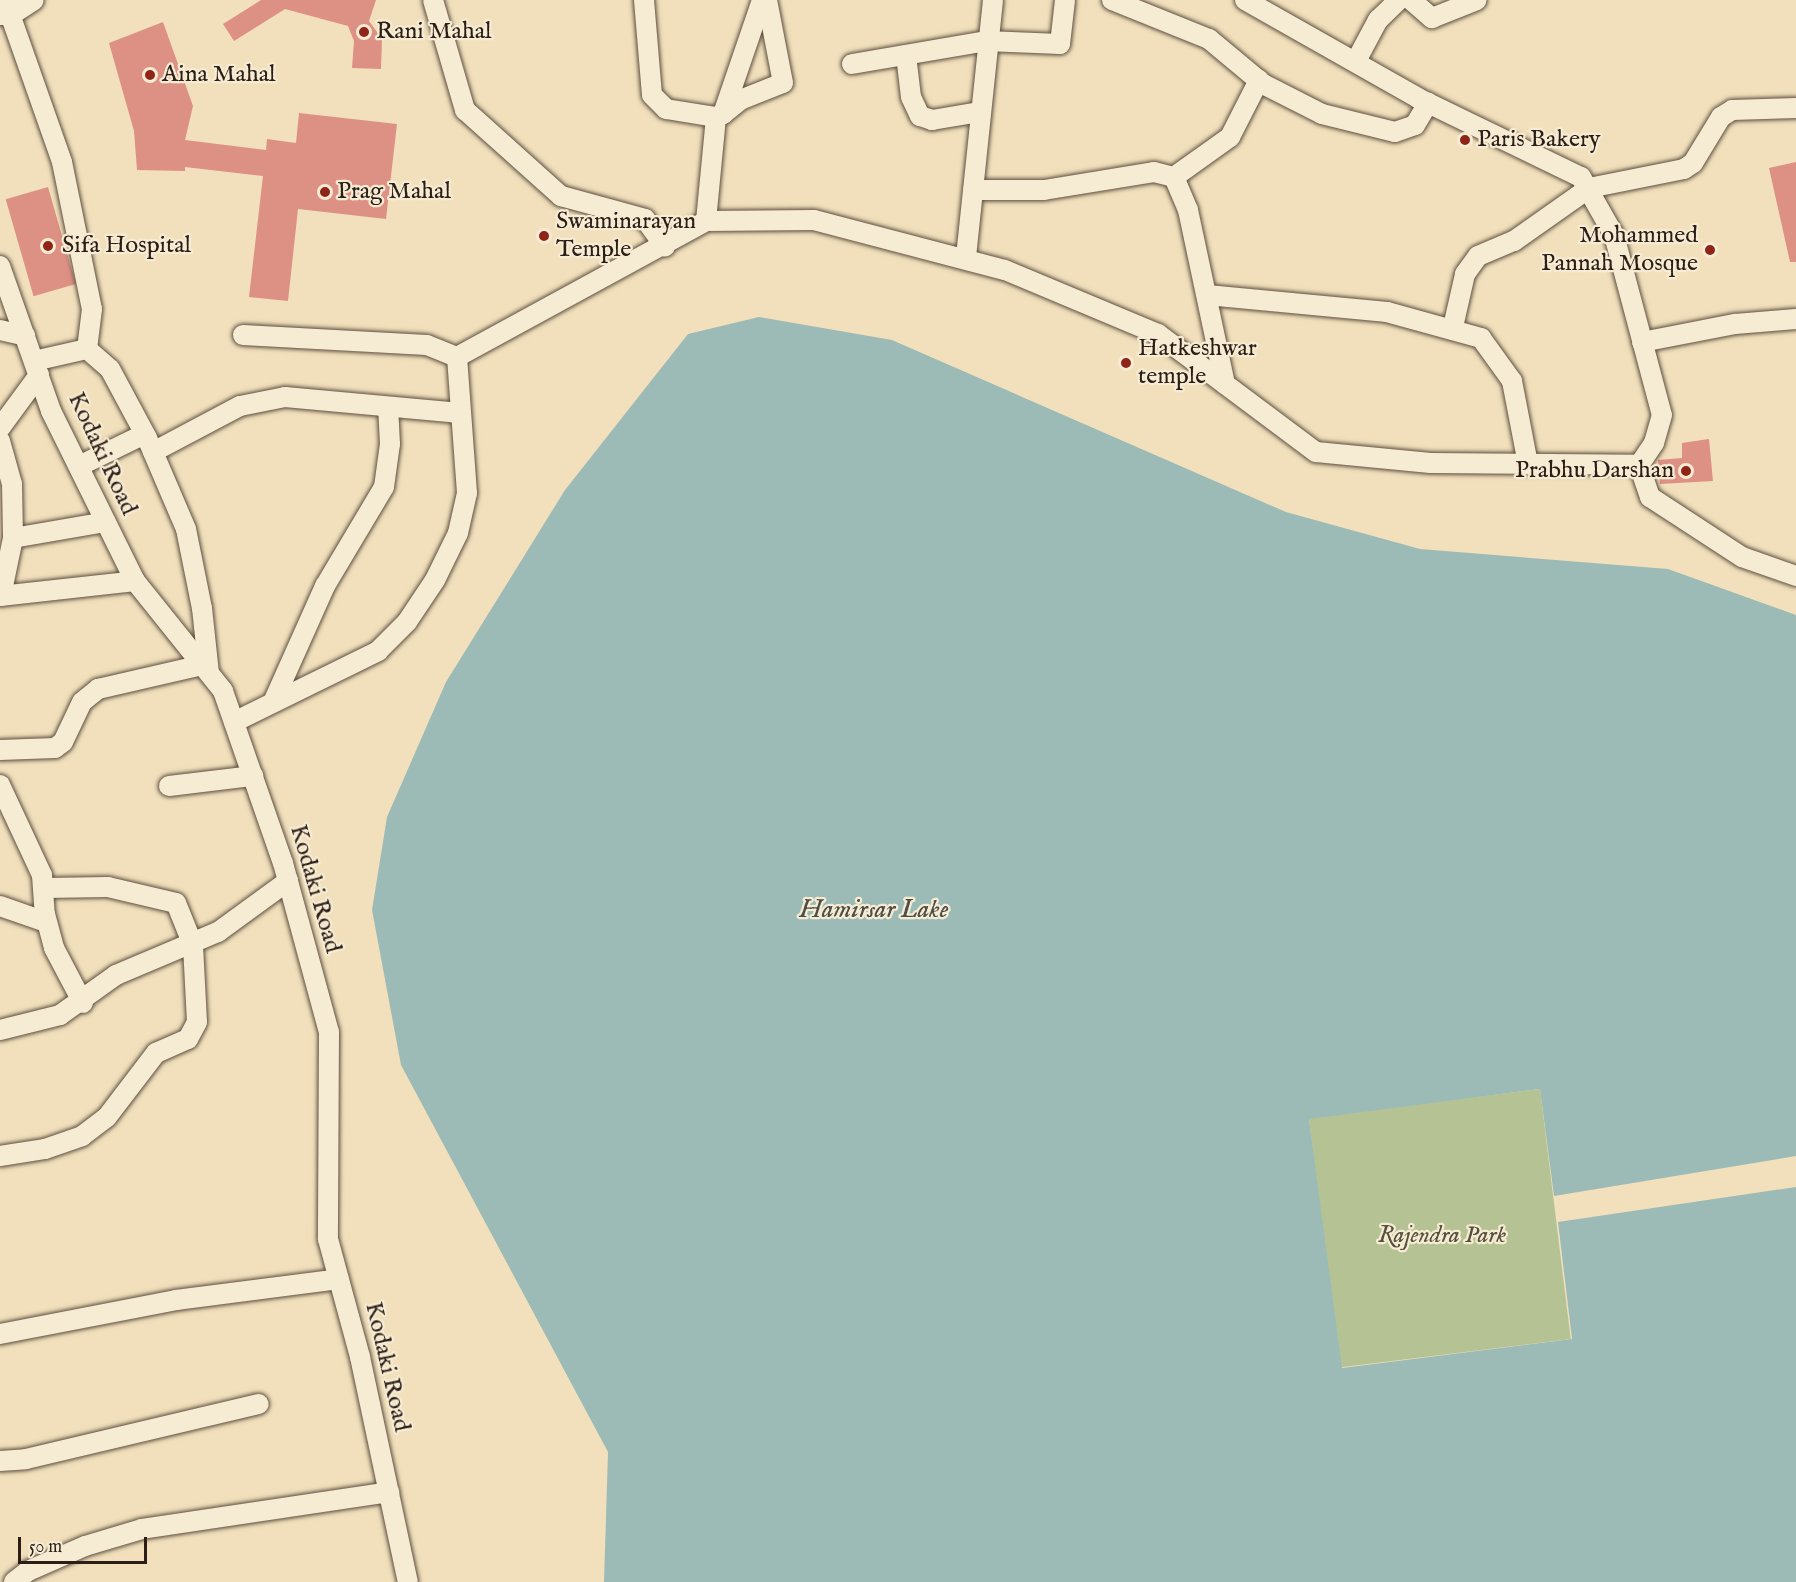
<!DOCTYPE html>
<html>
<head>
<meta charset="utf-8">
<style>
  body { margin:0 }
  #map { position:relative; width:1796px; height:1582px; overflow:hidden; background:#f1e0bb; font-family:"IM FELL English",serif }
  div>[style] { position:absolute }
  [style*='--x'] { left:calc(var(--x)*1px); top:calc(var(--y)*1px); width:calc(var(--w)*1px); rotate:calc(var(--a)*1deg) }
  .green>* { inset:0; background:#b5c394; transform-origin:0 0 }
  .water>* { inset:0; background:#9cbbb7 }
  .building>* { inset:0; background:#dd9084; transform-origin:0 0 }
  .roads { filter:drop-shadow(0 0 2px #5d4e40) drop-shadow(0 0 2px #5d4e40) }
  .minor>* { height:20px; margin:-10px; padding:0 10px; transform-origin:10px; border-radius:10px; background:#f6ebd3 }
  .dots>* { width:16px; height:16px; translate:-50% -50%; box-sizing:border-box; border:3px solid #f6ebd3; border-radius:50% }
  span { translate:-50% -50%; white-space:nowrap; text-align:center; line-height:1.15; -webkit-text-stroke:4.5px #f6ebd3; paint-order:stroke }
  .poi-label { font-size:24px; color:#2c1e17 }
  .left { translate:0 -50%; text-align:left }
  .right { translate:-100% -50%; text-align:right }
  .street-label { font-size:24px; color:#2c1e17 }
  .park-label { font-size:24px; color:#55503c; font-style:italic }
  .water-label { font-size:26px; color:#4e4d47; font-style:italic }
  .scale { position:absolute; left:18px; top:1537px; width:129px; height:27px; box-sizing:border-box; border:3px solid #2c1e17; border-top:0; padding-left:8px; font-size:18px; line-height:21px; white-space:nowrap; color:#2c1e17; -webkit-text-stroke:4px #f6ebd3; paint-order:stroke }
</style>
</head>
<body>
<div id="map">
  <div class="green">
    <i style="left:1540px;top:1089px;width:252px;height:233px;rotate:83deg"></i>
  </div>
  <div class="water">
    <i style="clip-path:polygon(759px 317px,892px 340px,1286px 512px,1420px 549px,1668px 569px,1796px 615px,1796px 1156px,1554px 1196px,1540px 1089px,1309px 1119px,1342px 1368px,1572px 1339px,1558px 1222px,1796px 1187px,1796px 1582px,604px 1582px,608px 1452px,401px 1065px,372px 910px,387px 817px,446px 682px,565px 490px,688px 334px)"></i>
  </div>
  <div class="building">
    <i style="clip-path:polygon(261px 0,376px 0,369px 21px,382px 39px,381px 69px,352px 68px,354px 41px,348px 26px,285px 9px,234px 41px,223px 24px)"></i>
    <i style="clip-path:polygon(163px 22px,193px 106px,185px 140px,266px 150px,267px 139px,296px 143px,299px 113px,397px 124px,386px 219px,298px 209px,288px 301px,249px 297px,263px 176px,185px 167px,185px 171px,137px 170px,134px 131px,109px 43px)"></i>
    <i style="clip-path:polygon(1796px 162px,1796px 262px,1790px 262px,1769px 168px)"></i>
    <i style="left:48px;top:187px;width:101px;height:44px;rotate:74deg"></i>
    <i style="clip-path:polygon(1709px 439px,1713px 481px,1660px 484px,1658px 460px,1682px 458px,1682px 443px)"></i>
  </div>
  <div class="roads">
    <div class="minor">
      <i style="--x:5;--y:0;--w:172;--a:70.6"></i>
      <i style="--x:62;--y:162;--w:150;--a:78.5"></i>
      <i style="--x:92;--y:309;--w:40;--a:97.1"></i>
      <i style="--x:87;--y:349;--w:30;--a:41"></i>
      <i style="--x:110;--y:369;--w:78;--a:61.8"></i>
      <i style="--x:147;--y:438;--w:99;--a:66.8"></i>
      <i style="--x:186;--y:529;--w:81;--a:78.6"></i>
      <i style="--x:202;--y:608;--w:65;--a:83.9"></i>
      <i style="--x:433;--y:0;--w:115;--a:73.8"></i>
      <i style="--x:465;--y:110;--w:129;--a:41.9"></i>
      <i style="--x:561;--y:196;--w:87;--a:15.3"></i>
      <i style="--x:645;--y:219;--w:34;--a:54"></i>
      <i style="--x:644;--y:0;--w:95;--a:85.2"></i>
      <i style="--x:652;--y:95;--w:20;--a:45"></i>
      <i style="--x:666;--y:109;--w:51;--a:9.1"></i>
      <i style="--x:1112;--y:0;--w:105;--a:21.9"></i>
      <i style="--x:1209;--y:39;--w:70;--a:39.8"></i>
      <i style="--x:1263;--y:84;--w:66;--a:27"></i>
      <i style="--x:1322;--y:114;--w:75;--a:13.9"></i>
      <i style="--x:1395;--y:132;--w:21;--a:-19"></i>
      <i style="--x:1415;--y:125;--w:26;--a:-59"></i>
      <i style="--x:1245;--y:0;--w:199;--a:29.5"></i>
      <i style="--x:1418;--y:98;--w:181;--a:25.9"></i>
      <i style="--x:1581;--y:177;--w:67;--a:60.4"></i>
      <i style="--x:1614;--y:235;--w:186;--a:75.1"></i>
      <i style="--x:1662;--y:415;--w:29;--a:106"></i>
      <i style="--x:1654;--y:443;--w:27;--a:124"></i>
      <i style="--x:1411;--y:0;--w:28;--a:41"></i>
      <i style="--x:1432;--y:18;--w:48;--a:-21.8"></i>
      <i style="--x:0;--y:15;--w:11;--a:0"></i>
      <i style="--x:11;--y:15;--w:27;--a:-33"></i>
      <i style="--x:906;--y:55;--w:42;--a:83.2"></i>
      <i style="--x:911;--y:97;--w:21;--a:65"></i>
      <i style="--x:920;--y:116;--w:13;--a:18"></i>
      <i style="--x:932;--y:120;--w:49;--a:-9.5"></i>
      <i style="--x:1356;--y:61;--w:47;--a:-61.8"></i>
      <i style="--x:1378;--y:20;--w:29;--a:-44"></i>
      <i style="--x:852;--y:64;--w:136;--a:-9.7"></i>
      <i style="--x:986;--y:41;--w:74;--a:2.3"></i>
      <i style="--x:1060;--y:44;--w:44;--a:-83.5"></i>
      <i style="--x:723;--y:114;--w:22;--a:-39"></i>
      <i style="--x:740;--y:100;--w:46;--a:-21.6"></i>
      <i style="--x:783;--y:83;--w:85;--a:-100.9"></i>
      <i style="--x:1174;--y:177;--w:69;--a:-35.5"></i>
      <i style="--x:1230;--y:137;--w:64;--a:-63"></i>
      <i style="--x:973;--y:190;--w:71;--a:0"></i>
      <i style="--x:1044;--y:190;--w:111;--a:-9.3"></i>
      <i style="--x:1154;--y:172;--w:21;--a:14"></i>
      <i style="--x:1174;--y:177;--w:36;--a:67"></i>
      <i style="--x:1188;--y:210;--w:178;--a:78"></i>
      <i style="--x:706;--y:221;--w:104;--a:-84.5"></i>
      <i style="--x:716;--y:117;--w:8;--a:-23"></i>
      <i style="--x:723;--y:114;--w:120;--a:-71.1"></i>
      <i style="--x:966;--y:257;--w:258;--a:-84"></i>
      <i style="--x:0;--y:266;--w:154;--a:70.6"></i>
      <i style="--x:51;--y:411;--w:190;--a:63.7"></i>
      <i style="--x:135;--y:581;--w:141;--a:51.3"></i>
      <i style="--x:223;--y:691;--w:182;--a:70.8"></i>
      <i style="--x:283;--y:863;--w:175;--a:74.8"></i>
      <i style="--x:329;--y:1032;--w:207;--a:90.3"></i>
      <i style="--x:328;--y:1239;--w:122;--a:74.8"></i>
      <i style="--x:360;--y:1357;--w:230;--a:78"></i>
      <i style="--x:1207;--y:295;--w:181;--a:5.4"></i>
      <i style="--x:1387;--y:312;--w:98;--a:15.5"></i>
      <i style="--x:1481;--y:338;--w:53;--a:54.2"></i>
      <i style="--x:1512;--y:381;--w:85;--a:79.1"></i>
      <i style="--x:1453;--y:327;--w:54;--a:-77.2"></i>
      <i style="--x:1465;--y:274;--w:22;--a:-54"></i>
      <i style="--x:1478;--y:256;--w:39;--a:-23"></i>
      <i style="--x:1514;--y:241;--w:92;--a:-35.2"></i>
      <i style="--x:1589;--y:188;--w:97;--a:-11.3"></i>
      <i style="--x:1684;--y:169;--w:11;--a:-34"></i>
      <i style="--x:1693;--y:163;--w:54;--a:-58.7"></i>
      <i style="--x:1721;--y:117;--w:13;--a:-32"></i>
      <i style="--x:1732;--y:110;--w:64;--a:-1.8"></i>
      <i style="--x:0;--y:330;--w:26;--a:13"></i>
      <i style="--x:243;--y:335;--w:184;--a:3.1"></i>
      <i style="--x:427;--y:345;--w:32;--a:22"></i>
      <i style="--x:1642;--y:342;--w:95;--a:-11"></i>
      <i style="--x:1735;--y:324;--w:61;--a:-4.7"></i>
      <i style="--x:34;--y:361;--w:54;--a:-12.8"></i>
      <i style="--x:0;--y:428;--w:66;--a:-53.7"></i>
      <i style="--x:0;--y:441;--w:45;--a:74.4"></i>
      <i style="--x:12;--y:484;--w:54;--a:88.9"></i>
      <i style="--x:13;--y:538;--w:59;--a:101.7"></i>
      <i style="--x:153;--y:452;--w:98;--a:-27.9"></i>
      <i style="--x:240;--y:406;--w:46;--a:-11.3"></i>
      <i style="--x:285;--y:397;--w:176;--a:5.2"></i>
      <i style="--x:79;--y:466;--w:73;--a:-25.9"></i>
      <i style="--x:13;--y:538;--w:94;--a:-9.8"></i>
      <i style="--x:0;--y:596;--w:136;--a:-6.3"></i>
      <i style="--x:274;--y:700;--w:125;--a:-65.9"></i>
      <i style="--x:325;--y:586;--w:115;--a:-59.2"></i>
      <i style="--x:384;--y:487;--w:43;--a:-82.1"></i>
      <i style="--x:390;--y:444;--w:36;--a:-93"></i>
      <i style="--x:234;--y:722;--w:161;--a:-26.2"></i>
      <i style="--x:378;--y:651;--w:41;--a:-45"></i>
      <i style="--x:407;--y:622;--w:50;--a:-56.3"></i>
      <i style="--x:435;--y:580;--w:52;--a:-63.9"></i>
      <i style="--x:458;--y:533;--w:41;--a:-77.3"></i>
      <i style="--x:467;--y:493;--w:136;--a:-94.2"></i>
      <i style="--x:457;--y:357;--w:284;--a:-28.6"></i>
      <i style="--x:706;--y:221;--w:108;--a:-0.5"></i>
      <i style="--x:814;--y:220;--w:197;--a:14.7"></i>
      <i style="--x:1005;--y:270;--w:166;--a:22.7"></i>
      <i style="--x:1158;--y:334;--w:197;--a:36.8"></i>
      <i style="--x:1316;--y:452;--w:115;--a:5.5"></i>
      <i style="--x:1430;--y:463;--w:209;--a:0.5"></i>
      <i style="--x:1639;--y:465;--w:34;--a:71"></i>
      <i style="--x:1650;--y:497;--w:110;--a:33.1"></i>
      <i style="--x:1742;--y:557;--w:57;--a:19.4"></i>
      <i style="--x:0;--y:750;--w:55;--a:-2.1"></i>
      <i style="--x:55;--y:748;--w:10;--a:-37"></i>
      <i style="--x:63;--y:742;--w:44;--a:-64.6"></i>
      <i style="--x:82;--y:702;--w:21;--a:-39"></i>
      <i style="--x:98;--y:689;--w:107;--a:-13"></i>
      <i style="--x:0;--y:785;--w:99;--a:65"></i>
      <i style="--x:42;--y:875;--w:39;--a:86"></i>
      <i style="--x:45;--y:914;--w:35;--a:75"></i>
      <i style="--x:54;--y:948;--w:62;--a:62.2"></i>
      <i style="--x:169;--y:786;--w:85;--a:-6.8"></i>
      <i style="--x:0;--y:906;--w:49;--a:19.2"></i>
      <i style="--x:0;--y:1030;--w:62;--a:-14"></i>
      <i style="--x:60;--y:1015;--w:69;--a:-35.5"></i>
      <i style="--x:116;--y:975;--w:111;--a:-22.9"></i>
      <i style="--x:218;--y:932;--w:87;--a:-36.1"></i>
      <i style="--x:0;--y:1156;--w:46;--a:-8.8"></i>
      <i style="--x:45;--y:1149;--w:39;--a:-19"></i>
      <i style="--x:82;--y:1136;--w:31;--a:-37"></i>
      <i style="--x:107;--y:1117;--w:81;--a:-52.6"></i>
      <i style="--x:156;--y:1053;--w:35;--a:-24"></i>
      <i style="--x:188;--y:1039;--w:19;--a:-62"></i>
      <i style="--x:197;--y:1022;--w:77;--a:-93"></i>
      <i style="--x:193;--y:945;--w:45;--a:-112"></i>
      <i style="--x:176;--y:903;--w:70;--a:-166.8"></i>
      <i style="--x:108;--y:887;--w:63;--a:179.1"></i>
      <i style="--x:0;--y:1334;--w:179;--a:-10.9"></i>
      <i style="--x:176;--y:1300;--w:164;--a:-7.3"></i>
      <i style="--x:0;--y:1461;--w:26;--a:-4"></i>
      <i style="--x:26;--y:1459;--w:239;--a:-13.3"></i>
      <i style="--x:14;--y:1582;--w:18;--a:-38"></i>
      <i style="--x:28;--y:1571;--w:62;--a:-23.7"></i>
      <i style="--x:85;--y:1546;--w:59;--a:-16.6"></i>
      <i style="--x:142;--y:1529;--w:250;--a:-8.5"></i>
    </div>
  </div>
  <div class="dots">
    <i style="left:364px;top:32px;background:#8f2418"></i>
    <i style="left:150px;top:75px;background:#8f2418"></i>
    <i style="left:1465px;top:140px;background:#8f2418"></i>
    <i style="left:325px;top:192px;background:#8f2418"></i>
    <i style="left:544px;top:236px;background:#8f2418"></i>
    <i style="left:48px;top:246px;background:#8f2418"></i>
    <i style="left:1710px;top:250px;background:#8f2418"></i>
    <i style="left:1126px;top:363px;background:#8f2418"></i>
    <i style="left:1686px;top:471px;background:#8f2418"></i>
  </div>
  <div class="poi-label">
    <span class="left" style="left:376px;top:32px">Rani Mahal</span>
    <span class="left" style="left:162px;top:75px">Aina Mahal</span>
    <span class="left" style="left:1477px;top:140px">Paris Bakery</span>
    <span class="left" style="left:337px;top:192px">Prag Mahal</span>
    <span class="left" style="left:556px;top:236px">Swaminarayan<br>Temple</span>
    <span class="right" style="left:1698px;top:250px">Mohammed<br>Pannah Mosque</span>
    <span class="left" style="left:62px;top:246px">Sifa Hospital</span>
    <span class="left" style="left:1138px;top:363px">Hatkeshwar<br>temple</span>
    <span class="right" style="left:1674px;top:471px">Prabhu Darshan</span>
  </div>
  <div class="street-label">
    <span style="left:102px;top:454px;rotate:65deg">Kodaki Road</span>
    <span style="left:315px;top:889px;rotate:74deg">Kodaki Road</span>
    <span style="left:387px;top:1367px;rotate:77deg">Kodaki Road</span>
  </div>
  <div class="park-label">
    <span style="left:1442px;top:1236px">Rajendra Park</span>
  </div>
  <div class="water-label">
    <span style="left:874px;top:910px">Hamirsar Lake</span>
  </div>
  <div class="scale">50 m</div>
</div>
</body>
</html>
